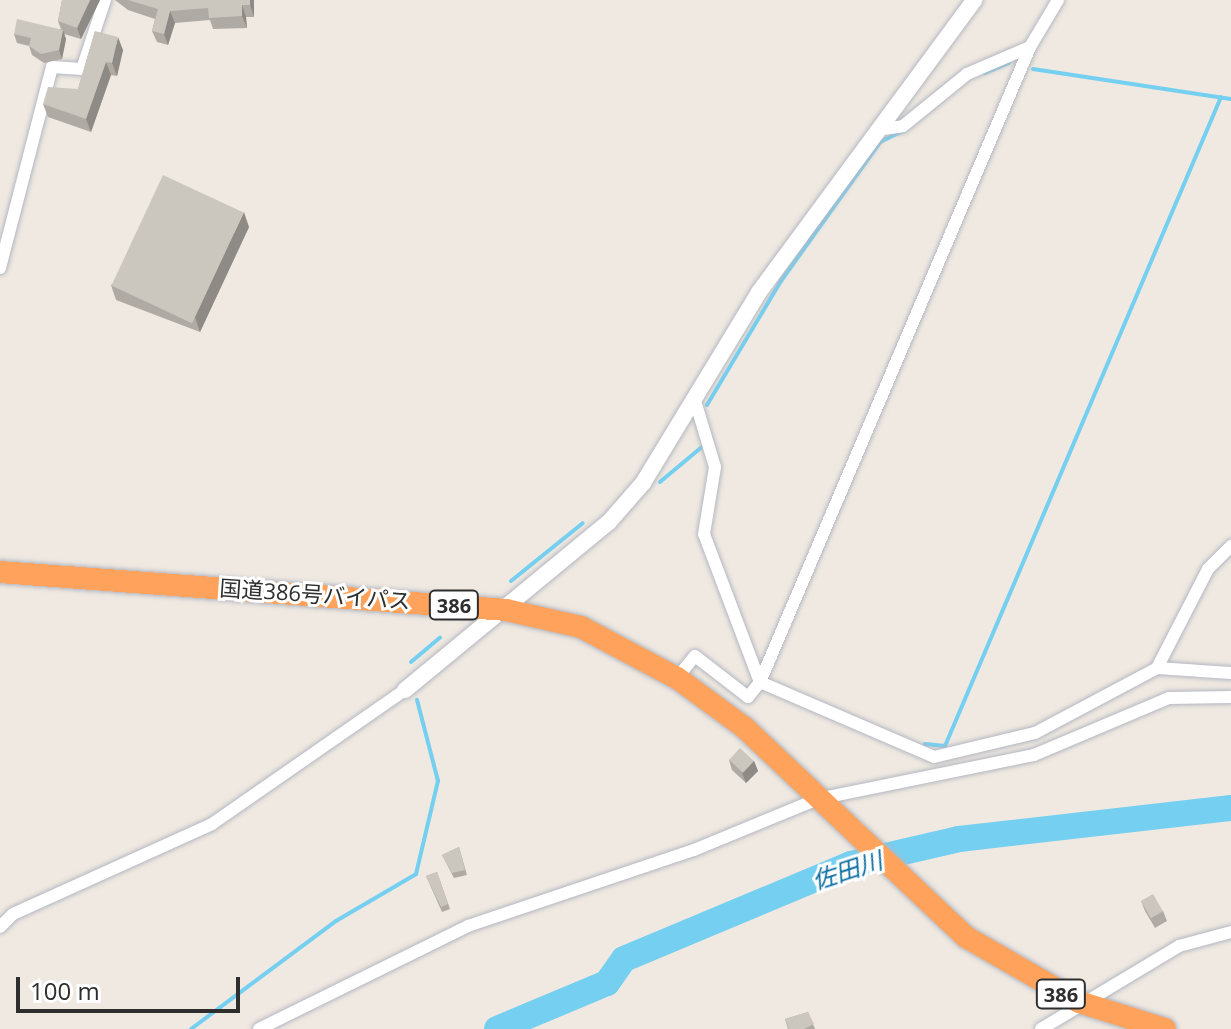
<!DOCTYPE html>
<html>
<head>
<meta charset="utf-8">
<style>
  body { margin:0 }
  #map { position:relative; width:1231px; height:1029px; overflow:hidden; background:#efe9e1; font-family:"Open Sans","Noto Sans JP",sans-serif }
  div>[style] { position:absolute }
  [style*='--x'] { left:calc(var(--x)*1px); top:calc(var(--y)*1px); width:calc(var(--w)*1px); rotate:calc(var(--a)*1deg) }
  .stream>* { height:4px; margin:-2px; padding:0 2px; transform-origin:2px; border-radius:2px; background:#75cff0 }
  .river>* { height:26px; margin:-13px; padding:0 13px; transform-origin:13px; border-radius:13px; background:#75cff0 }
  .roads { filter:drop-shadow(0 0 2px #b4b7c1) drop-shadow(0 0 2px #b4b7c1) }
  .street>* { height:12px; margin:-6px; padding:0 6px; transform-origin:6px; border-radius:6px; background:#fff }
  .secondary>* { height:16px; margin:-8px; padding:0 8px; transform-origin:8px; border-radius:8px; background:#fff }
  .highway>* { height:22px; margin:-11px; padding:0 11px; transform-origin:11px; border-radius:11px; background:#ffa35c }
  .wall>* { inset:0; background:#afaba4 }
  .shaded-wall>* { inset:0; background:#8e8b86 }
  .building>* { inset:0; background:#cbc7bf; transform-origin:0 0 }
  span { translate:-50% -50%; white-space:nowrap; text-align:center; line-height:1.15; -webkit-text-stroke:6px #fff; paint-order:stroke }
  .shield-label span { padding:2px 6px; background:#fff; border:2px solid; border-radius:6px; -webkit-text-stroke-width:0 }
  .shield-label { font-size:20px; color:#2e2e2e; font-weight:700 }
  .street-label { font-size:22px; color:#2e2e2e }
  .water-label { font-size:24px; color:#0d6fa3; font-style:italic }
  .scale { position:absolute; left:16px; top:977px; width:224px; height:36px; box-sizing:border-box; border:4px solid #2e2e2e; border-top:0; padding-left:10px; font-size:24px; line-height:28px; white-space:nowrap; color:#2e2e2e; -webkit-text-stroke:6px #fff; paint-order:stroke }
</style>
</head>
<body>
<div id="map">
  <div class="stream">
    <i style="--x:1033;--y:69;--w:200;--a:8.6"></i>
    <i style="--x:985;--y:73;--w:26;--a:-23"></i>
    <i style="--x:707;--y:405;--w:144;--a:-59.2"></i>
    <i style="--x:781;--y:281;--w:171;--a:-54.5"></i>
    <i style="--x:880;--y:142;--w:30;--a:-26"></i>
    <i style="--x:660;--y:482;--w:56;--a:-39.9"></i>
    <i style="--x:511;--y:581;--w:92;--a:-38.9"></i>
    <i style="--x:411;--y:662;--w:38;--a:-40"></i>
    <i style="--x:925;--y:744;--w:20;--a:6"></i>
    <i style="--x:945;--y:746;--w:705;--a:-66.96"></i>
    <i style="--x:191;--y:1029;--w:181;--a:-36.7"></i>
    <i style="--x:336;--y:921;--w:93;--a:-30.4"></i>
    <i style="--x:416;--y:874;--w:96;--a:-76.7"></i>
    <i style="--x:438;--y:781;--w:84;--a:-104.5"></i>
  </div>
  <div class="river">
    <i style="--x:497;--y:1029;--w:119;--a:-22.7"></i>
    <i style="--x:607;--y:983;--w:29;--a:-55"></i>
    <i style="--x:624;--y:959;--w:246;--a:-22.7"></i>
    <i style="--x:851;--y:864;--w:111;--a:-13"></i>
    <i style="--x:959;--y:839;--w:274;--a:-6.5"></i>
  </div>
  <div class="roads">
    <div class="street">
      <i style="--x:876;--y:130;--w:27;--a:-8"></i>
      <i style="--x:903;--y:126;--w:82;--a:-39.1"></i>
      <i style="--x:967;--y:74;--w:69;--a:-23.2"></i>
      <i style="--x:0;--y:268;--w:208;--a:-75.5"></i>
      <i style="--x:52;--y:67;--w:30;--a:4"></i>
      <i style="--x:82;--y:69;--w:73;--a:-71.6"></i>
      <i style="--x:696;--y:404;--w:66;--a:73.2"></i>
      <i style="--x:715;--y:467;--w:68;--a:99.3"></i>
      <i style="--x:704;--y:534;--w:158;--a:69.3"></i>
      <i style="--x:760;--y:682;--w:189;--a:23.3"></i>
      <i style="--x:934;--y:757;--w:104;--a:-13.4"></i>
      <i style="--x:1035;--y:733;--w:138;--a:-28"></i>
      <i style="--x:1157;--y:668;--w:74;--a:3.9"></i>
      <i style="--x:1157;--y:668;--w:111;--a:-62.7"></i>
      <i style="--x:1208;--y:569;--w:33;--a:-45"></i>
      <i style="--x:677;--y:678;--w:28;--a:-51"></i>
      <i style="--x:695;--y:656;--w:67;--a:37.7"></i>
      <i style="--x:748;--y:697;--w:19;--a:-51"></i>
      <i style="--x:760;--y:682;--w:690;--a:-66.96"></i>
      <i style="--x:1030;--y:47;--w:55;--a:-59.2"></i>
      <i style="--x:0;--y:927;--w:18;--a:-45"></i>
      <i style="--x:13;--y:914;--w:218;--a:-24.3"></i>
      <i style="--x:212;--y:824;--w:235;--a:-34.8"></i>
      <i style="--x:259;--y:1029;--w:233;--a:-26.2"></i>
      <i style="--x:468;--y:926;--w:238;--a:-18.6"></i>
      <i style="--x:694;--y:850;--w:134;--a:-22.4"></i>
      <i style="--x:818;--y:799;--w:220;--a:-11.5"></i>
      <i style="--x:1034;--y:755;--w:147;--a:-22.9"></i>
      <i style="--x:1169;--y:698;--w:62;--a:-0.9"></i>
      <i style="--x:1041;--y:1029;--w:161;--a:-31"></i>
      <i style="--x:1179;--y:946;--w:54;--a:-15.1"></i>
    </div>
    <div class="secondary">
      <i style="--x:405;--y:690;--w:264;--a:-39.5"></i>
      <i style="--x:609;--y:522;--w:52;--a:-48.9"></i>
      <i style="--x:643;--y:483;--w:223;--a:-58.7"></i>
      <i style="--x:759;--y:292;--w:363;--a:-53.6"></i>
    </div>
    <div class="highway">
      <i style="--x:0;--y:572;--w:507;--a:4.29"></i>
      <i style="--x:506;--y:610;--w:77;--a:12.8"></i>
      <i style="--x:581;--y:627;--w:109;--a:28"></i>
      <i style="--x:677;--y:678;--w:84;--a:36.3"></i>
      <i style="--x:745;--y:728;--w:304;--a:43.4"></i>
      <i style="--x:966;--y:937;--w:130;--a:29.9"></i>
      <i style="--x:1079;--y:1002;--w:90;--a:17.4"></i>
    </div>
  </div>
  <div class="wall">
    <i style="clip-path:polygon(62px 0,100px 0,81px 39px,64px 34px,66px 39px,62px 59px,44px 63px,32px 55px,29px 46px,17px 43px,14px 34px,61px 29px,58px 21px)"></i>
    <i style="clip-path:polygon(115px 0,254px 0,254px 17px,246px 17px,247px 28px,213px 29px,210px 20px,175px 23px,168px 45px,157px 42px,152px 31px,155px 19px,128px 10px)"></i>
    <i style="clip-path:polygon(95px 31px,123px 50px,117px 76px,111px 75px,91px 132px,48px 117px,43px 104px,78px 89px)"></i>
    <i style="clip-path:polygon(249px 227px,200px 332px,116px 300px,111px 285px)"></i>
    <i style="clip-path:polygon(729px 760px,754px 761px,758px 771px,746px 783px,732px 770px)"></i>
    <i style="clip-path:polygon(459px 847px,467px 875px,454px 878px,442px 855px)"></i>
    <i style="clip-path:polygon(437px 872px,450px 909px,442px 912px,426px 876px)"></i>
    <i style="clip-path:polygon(1141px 901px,1163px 911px,1167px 921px,1155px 928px,1145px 911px)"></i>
    <i style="clip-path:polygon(808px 1012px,815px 1029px,788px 1029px,785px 1019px)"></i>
  </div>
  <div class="shaded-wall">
    <i style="clip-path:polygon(90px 0,100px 0,81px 39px,77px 28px)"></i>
    <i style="clip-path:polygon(250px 0,254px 0,254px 17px,250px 5px)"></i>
    <i style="clip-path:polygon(242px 5px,246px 17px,247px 28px,242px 16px)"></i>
    <i style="clip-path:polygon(170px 11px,175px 23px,168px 45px,164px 34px)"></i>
    <i style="clip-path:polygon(63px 30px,66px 39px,62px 59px,59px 50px)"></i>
    <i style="clip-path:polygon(118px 37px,123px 50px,117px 76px,112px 63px)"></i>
    <i style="clip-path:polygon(106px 62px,111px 75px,91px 132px,86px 119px)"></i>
    <i style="clip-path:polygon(244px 212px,249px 227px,200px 332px,195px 317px)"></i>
    <i style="clip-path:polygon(754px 761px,758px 771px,746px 783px,742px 773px)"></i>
  </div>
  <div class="building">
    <i style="clip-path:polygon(62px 0,90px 0,77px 28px,58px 21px)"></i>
    <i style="clip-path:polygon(128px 0,250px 0,250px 5px,242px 5px,242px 16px,209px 18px,208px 8px,170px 11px,164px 34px,152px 31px,158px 9px)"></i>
    <i style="clip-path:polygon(17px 19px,63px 30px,59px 50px,41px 54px,29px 46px,31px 38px,14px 34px)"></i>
    <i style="clip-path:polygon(95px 31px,118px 37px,112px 63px,106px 62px,86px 119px,43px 104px,48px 87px,78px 89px)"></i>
    <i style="left:163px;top:175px;width:89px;height:122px;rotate:25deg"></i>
    <i style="left:740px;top:748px;width:19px;height:16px;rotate:43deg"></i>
    <i style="clip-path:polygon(459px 847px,465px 870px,452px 873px,442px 855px)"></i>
    <i style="clip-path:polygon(437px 872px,448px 904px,441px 907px,426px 876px)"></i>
    <i style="left:1153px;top:894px;width:20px;height:14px;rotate:60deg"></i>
    <i style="clip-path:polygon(808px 1012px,814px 1024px,804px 1029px,789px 1029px,785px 1019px)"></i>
  </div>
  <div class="shield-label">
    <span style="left:454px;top:605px">386</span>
    <span style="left:1061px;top:994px">386</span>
  </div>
  <div class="street-label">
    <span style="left:315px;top:594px;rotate:4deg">国道386号バイパス</span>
  </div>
  <div class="water-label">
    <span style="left:847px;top:870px;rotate:-18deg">佐田川</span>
  </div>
  <div class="scale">100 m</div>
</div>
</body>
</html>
